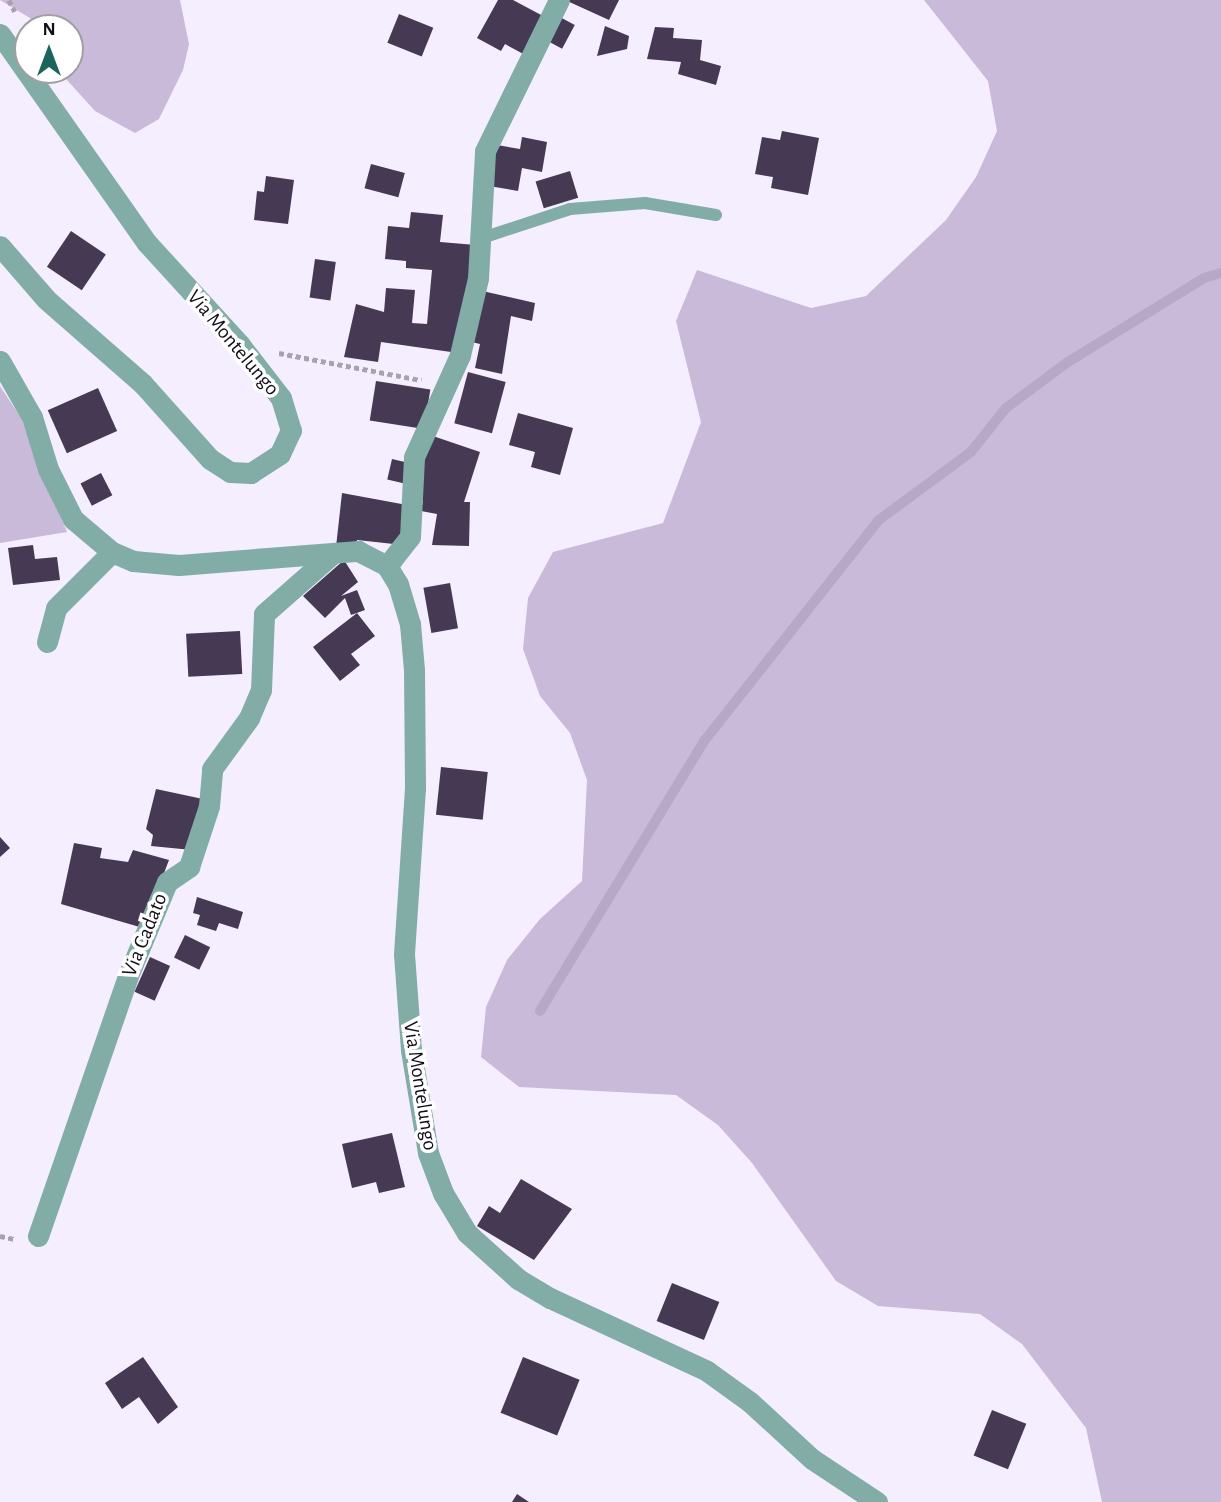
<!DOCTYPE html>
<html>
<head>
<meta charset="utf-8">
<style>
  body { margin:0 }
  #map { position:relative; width:1221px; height:1502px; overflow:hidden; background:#f5eefe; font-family:"Alegreya Sans",sans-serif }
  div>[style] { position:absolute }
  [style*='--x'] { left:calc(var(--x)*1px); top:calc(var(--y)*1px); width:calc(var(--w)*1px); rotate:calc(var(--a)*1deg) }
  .forest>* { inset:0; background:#cabada }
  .stream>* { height:10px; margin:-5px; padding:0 5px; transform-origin:5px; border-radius:5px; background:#b7a8c8 }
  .building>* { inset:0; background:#463954; transform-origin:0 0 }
  .path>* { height:4.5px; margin-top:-2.25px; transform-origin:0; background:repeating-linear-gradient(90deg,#a8a2b0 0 5px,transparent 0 8.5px) }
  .service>* { height:12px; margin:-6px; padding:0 6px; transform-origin:6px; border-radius:6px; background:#81ada6 }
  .minor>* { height:21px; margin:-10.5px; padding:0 10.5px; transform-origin:10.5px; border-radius:10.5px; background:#81ada6 }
  .tertiary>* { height:21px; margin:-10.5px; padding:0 10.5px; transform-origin:10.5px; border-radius:10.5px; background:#81ada6 }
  span { translate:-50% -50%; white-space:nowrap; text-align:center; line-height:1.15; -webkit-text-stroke:7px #fff; paint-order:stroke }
  .street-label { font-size:21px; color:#120e17 }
  .north { position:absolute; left:14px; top:14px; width:70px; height:70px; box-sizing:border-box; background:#fff; border:2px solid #a09fa2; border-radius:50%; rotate:0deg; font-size:19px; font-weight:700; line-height:28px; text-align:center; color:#120e17 }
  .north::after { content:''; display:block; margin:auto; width:24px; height:32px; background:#1b655d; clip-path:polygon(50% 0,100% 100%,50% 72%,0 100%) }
</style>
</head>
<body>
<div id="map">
  <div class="forest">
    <i style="clip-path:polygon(0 0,180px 0,189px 44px,183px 70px,159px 119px,135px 133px,95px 111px,58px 70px,70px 70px,70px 28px,35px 28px,30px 18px)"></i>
    <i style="clip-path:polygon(924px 0,1221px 0,1221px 1502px,1102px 1502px,1086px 1428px,1022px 1344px,980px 1314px,878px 1306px,836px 1281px,752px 1163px,718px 1125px,676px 1095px,519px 1087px,481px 1057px,486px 1007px,507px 960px,540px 919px,582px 881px,587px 780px,570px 733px,540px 696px,523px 649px,528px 598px,553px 552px,663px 523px,701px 422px,676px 321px,697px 270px,811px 308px,866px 296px,946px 220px,976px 177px,997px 131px,988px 81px)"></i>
    <i style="clip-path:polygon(0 386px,21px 418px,67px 532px,0 543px)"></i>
  </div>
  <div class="stream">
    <i style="--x:540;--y:1011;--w:317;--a:-58.7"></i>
    <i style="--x:705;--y:740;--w:280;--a:-51.7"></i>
    <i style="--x:879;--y:520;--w:114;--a:-36.5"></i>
    <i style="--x:971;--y:452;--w:56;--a:-51.5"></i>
    <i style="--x:1006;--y:408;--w:77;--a:-36.6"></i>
    <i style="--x:1068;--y:362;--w:160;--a:-31.7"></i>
    <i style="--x:1204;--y:278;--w:18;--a:-16"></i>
  </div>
  <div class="building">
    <i style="clip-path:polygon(498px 0,513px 0,543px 16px,527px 56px,505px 44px,501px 51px,477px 38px)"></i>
    <i style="clip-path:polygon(565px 0,619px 0,609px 20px)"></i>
    <i style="left:399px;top:14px;width:37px;height:31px;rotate:22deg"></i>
    <i style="left:558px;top:16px;width:19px;height:27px;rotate:28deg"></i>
    <i style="clip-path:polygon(605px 26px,629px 36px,627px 49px,597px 56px)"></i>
    <i style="clip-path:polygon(655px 27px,674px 28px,673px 38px,702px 40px,700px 60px,721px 66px,716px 85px,678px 74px,681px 62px,647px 59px)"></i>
    <i style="clip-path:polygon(782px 131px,819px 138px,808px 195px,771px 188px,773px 177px,755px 174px,762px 137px,780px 140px)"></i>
    <i style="clip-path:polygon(522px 137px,547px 142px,542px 172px,522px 168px,518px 191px,489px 186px,497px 145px,520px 149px)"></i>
    <i style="left:371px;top:164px;width:35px;height:25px;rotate:15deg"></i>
    <i style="left:570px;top:171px;width:28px;height:36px;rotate:73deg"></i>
    <i style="clip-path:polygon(266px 176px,294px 180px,288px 224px,254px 220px,257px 191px,264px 192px)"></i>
    <i style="clip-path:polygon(411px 212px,443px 215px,440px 242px,476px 245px,458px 353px,381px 342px,378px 362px,344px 357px,356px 304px,384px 312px,386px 288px,415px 290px,412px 323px,427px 324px,432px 270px,406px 268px,406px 261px,385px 259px,388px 226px,409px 228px)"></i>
    <i style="left:71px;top:231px;width:42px;height:43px;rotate:34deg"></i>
    <i style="left:315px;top:259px;width:21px;height:39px;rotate:8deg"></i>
    <i style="clip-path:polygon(478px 290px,535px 303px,532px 321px,511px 316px,502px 374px,475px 368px,480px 344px,467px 341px)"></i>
    <i style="left:468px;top:372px;width:39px;height:53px;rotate:15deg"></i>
    <i style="left:376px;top:381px;width:55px;height:40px;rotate:9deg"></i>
    <i style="left:98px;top:388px;width:47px;height:55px;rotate:66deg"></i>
    <i style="clip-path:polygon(518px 413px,573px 428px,560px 475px,531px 467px,535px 452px,509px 445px)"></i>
    <i style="clip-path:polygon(427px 434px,480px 452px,464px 502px,470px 502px,469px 546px,432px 545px,437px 514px,421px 511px,423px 501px,414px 497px)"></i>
    <i style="left:392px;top:459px;width:22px;height:21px;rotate:13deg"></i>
    <i style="left:101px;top:473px;width:25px;height:23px;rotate:63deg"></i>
    <i style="clip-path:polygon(342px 493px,407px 505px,403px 545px,357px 540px,356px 549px,336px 547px)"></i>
    <i style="clip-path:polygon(33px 545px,35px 559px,57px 557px,60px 580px,13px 585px,8px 548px)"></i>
    <i style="clip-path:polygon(344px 560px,358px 582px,341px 596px,357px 590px,365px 610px,351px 615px,345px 598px,325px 618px,303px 596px)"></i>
    <i style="left:450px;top:583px;width:46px;height:27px;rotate:80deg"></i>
    <i style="clip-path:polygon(357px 613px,375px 636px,351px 654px,360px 665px,340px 681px,313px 647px)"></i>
    <i style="left:240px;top:631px;width:43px;height:54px;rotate:87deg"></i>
    <i style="left:441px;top:767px;width:47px;height:48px;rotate:6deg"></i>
    <i style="clip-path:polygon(156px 789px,203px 799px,192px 850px,151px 846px,153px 835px,146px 829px)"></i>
    <i style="clip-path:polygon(0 837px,10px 848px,0 857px)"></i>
    <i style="clip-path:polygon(74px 843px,102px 848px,100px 858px,128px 862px,133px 850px,169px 860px,143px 928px,61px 904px)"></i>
    <i style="clip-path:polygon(197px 897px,243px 912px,238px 929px,219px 923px,216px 931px,197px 925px,200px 915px,193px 913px)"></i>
    <i style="left:185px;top:935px;width:28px;height:25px;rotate:26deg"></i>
    <i style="left:150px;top:957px;width:22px;height:38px;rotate:24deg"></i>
    <i style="clip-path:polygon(392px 1133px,405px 1187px,379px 1193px,376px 1182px,352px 1188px,342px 1144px)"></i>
    <i style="clip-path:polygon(521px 1179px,572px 1209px,534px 1260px,477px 1226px,489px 1206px,500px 1213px)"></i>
    <i style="left:672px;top:1283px;width:51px;height:41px;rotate:22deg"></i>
    <i style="clip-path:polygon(143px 1357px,178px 1407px,158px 1424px,139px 1397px,122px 1409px,105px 1383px)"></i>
    <i style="left:523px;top:1357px;width:61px;height:60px;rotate:22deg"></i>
    <i style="left:992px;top:1410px;width:37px;height:49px;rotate:22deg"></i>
    <i style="clip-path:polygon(517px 1494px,529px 1502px,512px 1502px)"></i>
  </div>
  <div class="path">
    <i style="--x:9;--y:0;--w:13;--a:63"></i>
    <i style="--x:279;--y:353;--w:145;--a:10.8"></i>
    <i style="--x:0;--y:1236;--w:14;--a:12"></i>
  </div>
  <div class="service">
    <i style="--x:479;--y:239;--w:96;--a:-18.2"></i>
    <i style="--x:570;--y:209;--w:75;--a:-4.6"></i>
    <i style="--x:645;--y:203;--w:72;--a:9.6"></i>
  </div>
  <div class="minor">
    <i style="--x:387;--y:566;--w:37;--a:-52"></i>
    <i style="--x:410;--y:537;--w:80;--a:-87.1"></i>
    <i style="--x:414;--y:457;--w:112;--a:-65.7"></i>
    <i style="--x:460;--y:355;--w:79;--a:-76.8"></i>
    <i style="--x:478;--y:278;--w:127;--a:-86.8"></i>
    <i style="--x:485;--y:151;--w:168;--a:-63.9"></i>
    <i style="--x:47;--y:642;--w:35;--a:-75"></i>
    <i style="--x:56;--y:608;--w:79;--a:-45"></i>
    <i style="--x:38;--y:1236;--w:281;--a:-70.9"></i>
    <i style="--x:130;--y:971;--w:96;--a:-67.4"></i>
    <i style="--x:167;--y:882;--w:27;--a:-34"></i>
    <i style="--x:189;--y:867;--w:64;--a:-71.8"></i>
    <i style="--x:209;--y:806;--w:37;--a:-85"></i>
    <i style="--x:212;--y:769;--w:63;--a:-54"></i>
    <i style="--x:249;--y:718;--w:30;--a:-67"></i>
    <i style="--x:261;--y:690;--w:76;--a:-87.7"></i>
    <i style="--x:264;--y:614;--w:91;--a:-41.4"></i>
  </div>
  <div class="tertiary">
    <i style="--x:0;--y:34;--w:256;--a:54.9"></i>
    <i style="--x:147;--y:243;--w:138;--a:47.6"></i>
    <i style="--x:240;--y:345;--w:67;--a:52.3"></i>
    <i style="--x:281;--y:398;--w:34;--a:73"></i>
    <i style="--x:291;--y:430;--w:26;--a:115"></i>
    <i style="--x:280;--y:454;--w:35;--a:147"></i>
    <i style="--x:251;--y:473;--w:21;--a:-177"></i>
    <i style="--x:230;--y:472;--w:24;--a:-147"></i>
    <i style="--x:210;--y:459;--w:101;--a:-131.8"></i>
    <i style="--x:143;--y:384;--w:129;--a:-138.8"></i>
    <i style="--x:46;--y:299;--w:70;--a:-131"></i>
    <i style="--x:0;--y:361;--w:64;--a:60.3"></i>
    <i style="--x:32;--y:417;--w:54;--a:72.9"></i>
    <i style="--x:48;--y:469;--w:56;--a:63.4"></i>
    <i style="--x:73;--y:519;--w:51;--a:40.2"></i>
    <i style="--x:112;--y:552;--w:23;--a:23"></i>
    <i style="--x:133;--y:561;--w:46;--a:5"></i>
    <i style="--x:179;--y:565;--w:180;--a:-4.5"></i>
    <i style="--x:358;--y:551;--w:33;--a:27"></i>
    <i style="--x:387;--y:566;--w:21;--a:59"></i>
    <i style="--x:398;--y:584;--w:42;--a:73.3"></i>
    <i style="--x:410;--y:624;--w:46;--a:85"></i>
    <i style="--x:414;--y:670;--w:118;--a:89.5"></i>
    <i style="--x:415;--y:788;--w:166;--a:93.8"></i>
    <i style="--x:404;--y:954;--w:96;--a:85.8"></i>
    <i style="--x:411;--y:1050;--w:104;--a:80.6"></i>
    <i style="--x:428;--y:1153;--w:43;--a:69.4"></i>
    <i style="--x:443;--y:1193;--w:47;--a:59"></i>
    <i style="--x:467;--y:1233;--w:69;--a:42"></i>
    <i style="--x:518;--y:1279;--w:37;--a:31"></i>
    <i style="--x:550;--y:1298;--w:173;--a:24.9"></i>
    <i style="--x:707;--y:1371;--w:53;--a:35.8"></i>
    <i style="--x:750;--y:1402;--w:84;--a:42.6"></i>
    <i style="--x:812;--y:1459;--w:78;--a:33.5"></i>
  </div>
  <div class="street-label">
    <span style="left:233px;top:343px;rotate:50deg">Via Montelungo</span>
    <span style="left:145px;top:935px;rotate:-68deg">Via Cadato</span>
    <span style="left:420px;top:1086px;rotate:81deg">Via Montelungo</span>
  </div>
  <div class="north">N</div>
</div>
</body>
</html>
